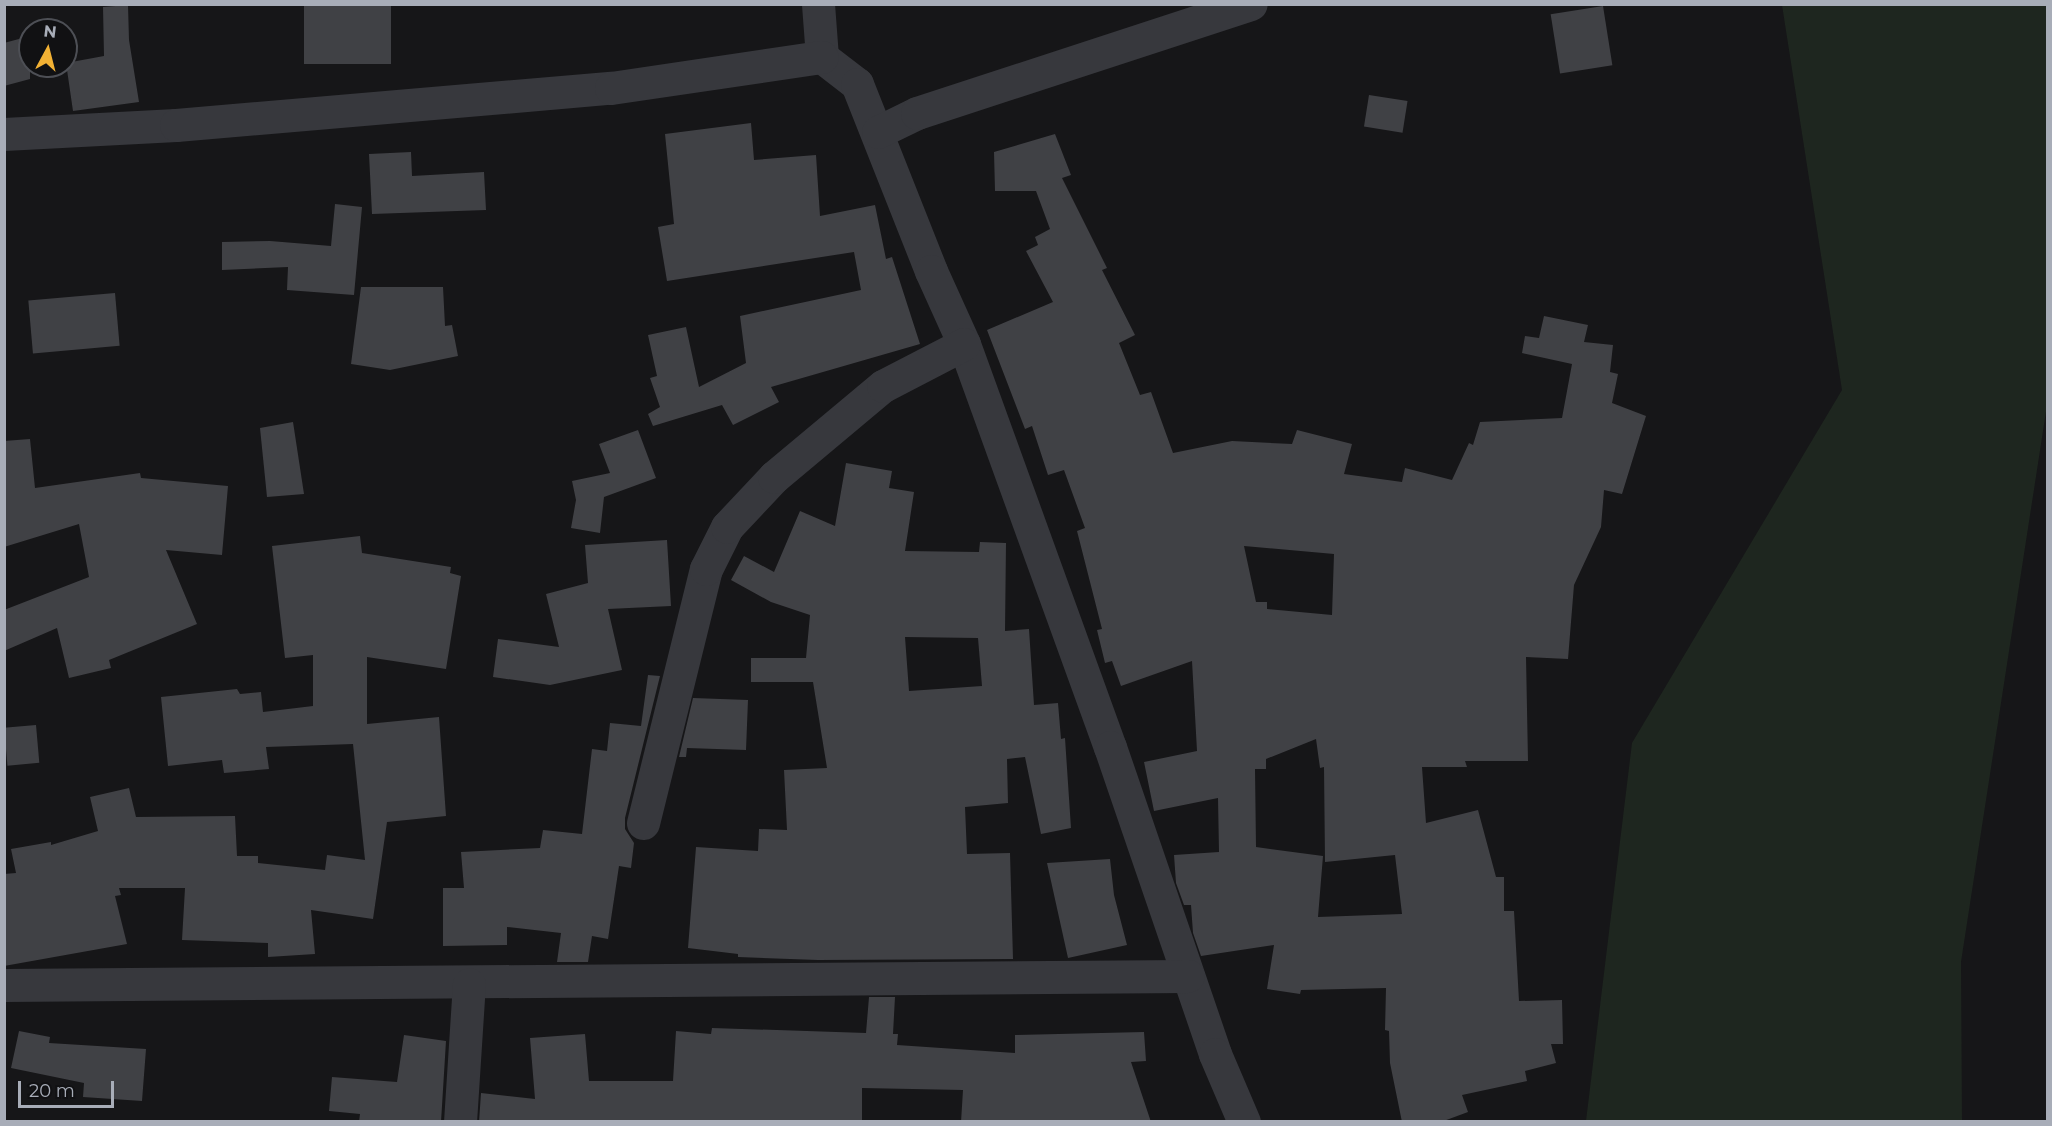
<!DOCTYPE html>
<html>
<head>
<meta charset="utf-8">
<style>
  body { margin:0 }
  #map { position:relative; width:2052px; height:1126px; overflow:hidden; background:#161618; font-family:Montserrat,sans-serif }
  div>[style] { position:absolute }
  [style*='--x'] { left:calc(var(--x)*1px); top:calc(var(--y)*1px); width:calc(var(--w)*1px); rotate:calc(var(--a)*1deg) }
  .green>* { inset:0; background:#1e261f }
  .building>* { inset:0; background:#404145; transform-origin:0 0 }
  .minor>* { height:33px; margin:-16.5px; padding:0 16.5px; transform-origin:16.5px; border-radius:16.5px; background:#37383d }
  span { translate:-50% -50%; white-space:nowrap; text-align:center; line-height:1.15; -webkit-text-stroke:4.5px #111113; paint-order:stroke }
  .frame { position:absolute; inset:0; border:6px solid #a8adb8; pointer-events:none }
  .north { position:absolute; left:18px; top:18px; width:60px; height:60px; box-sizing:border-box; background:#111113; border:2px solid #4d4f55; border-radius:50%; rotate:7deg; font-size:16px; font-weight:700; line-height:24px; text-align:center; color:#a8adb8 }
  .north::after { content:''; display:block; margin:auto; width:21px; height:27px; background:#f2b134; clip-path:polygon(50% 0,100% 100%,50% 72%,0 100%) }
  .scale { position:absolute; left:18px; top:1081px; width:96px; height:27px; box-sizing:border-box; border:3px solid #a8adb8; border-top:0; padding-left:8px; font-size:18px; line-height:21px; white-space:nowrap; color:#a8adb8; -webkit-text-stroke:4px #111113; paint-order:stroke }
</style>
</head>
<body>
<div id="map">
  <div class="green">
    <i style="clip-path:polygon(1782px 5px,2047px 5px,2047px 405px,1961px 962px,1962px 1121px,1586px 1121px,1632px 743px,1842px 390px)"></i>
  </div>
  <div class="building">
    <i style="left:304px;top:4px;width:87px;height:60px"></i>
    <i style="clip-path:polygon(128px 5px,129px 40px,139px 102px,73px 111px,66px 63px,104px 56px,103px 7px)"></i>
    <i style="left:1603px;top:6px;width:60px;height:53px;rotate:81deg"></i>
    <i style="clip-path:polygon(30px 36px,30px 79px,4px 86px,4px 43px)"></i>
    <i style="left:1369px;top:95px;width:39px;height:32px;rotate:9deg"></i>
    <i style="clip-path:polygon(751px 123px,754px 160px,816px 155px,820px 216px,875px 205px,886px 259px,892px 257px,920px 344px,771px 387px,779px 402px,733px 425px,722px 405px,653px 426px,648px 414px,660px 407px,650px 378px,657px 376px,648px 335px,686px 327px,699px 387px,746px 363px,740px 316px,861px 290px,854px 252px,667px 281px,658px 227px,674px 224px,665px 134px)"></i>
    <i style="clip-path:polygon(evenodd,1055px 134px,1071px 175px,1062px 178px,1107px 268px,1102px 270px,1135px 335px,1119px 343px,1140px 395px,1151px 392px,1173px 453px,1232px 441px,1292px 444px,1297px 430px,1352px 444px,1344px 474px,1402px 482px,1405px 468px,1452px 480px,1469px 443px,1473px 445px,1480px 422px,1562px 418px,1572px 364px,1522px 353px,1525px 336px,1539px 338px,1544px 316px,1588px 325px,1584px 342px,1613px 345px,1610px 372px,1618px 374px,1612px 403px,1646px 416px,1622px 494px,1604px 490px,1601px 527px,1574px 585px,1568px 659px,1526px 657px,1528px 761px,1465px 761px,1467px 767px,1422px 767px,1426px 823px,1478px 810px,1496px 877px,1504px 877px,1504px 911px,1514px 911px,1519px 1001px,1562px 1000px,1563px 1044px,1551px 1044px,1556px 1063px,1525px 1071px,1527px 1081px,1462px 1095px,1468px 1112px,1441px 1122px,1402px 1122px,1390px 1063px,1389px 1031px,1385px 1030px,1386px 988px,1301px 990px,1300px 994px,1267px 989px,1274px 945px,1201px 956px,1193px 933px,1191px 905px,1184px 905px,1176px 883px,1174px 855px,1219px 852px,1218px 798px,1154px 811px,1144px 762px,1197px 751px,1192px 661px,1121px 686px,1112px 661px,1105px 663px,1097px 630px,1102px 629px,1077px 531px,1085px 528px,1064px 470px,1048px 475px,1032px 426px,1025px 429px,987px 330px,1053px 302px,1026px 251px,1038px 245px,1035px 237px,1050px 229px,1036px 191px,995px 191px,994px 152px,1055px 134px,1244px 546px,1334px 554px,1332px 615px,1267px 609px,1267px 602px,1256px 602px,1244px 546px,1055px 134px,1316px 739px,1320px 768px,1324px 767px,1325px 862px,1395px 855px,1402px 914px,1318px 917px,1323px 856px,1256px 847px,1255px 769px,1266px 769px,1266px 759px,1316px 739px)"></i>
    <i style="clip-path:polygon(411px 152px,412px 176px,484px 172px,486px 210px,372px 214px,369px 154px)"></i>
    <i style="clip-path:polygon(335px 204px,362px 207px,354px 295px,287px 290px,288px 267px,222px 270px,222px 242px,270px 241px,331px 246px)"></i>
    <i style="clip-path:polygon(361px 287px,443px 287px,445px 326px,452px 325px,458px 356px,390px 370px,351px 364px)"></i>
    <i style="left:115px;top:293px;width:53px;height:87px;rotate:85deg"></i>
    <i style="clip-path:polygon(293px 422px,304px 494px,267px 497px,260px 428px)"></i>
    <i style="clip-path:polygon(638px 430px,656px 478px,604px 497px,600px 533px,571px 528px,576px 500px,572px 481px,610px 473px,599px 444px)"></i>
    <i style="clip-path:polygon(30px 439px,35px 488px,140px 473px,141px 478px,228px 486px,222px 555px,166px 550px,197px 624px,109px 660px,111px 668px,69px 678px,57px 628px,4px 651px,4px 610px,89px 577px,79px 524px,4px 547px,4px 441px)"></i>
    <i style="clip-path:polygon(evenodd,846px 463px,892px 471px,889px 488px,914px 492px,905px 551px,979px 552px,980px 542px,1006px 543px,1005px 631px,1029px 629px,1034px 705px,1058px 703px,1061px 739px,1065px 738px,1071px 828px,1041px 834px,1025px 757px,1007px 759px,1008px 803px,965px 807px,967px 854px,1010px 853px,1013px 959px,818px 960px,738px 957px,738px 954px,688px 948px,696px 847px,758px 851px,759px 829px,787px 830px,784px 770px,827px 768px,813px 682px,751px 682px,751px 658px,806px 658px,810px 615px,771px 602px,731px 580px,744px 556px,774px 572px,800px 511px,835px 526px,846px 463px,905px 637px,978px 638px,982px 686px,909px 691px,905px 637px)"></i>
    <i style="clip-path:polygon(360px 536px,362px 553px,451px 567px,450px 573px,461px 576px,446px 669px,367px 657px,367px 724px,439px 717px,446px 816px,387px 822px,373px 919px,311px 910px,315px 954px,268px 957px,268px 943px,182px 940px,185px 888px,119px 888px,121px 895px,115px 896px,127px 944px,4px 966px,4px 874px,16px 873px,11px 849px,51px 842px,51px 845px,98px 831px,90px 797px,129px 788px,136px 817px,235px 816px,237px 856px,258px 856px,258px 863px,325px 870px,327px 855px,365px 860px,353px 744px,266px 747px,269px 769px,224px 773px,222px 760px,168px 766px,161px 697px,237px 689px,240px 694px,261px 692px,263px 712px,313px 706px,313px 655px,285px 658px,272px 546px)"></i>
    <i style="clip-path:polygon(667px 540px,671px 606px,608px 609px,622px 670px,550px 685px,493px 677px,498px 639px,559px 647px,546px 594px,588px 583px,585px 545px)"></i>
    <i style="clip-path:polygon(648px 675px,660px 676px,625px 818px,625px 829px,634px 843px,631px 868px,619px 866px,608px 939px,592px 936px,588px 962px,557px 962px,561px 933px,507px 927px,507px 945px,443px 946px,443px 888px,464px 888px,461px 852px,540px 848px,543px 830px,582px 834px,592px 749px,607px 751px,610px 723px,641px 726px)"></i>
    <i style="clip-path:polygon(693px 698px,748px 700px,746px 750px,687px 748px,686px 757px,679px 757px)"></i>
    <i style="left:36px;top:725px;width:38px;height:32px;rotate:85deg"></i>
    <i style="clip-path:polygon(1110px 859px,1114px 895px,1127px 945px,1068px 958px,1047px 863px)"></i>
    <i style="clip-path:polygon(869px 997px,895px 997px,893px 1034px,898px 1034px,897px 1045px,1015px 1053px,1015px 1035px,1144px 1032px,1146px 1061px,1131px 1062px,1151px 1122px,961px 1122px,963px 1090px,862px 1088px,862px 1122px,479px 1122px,481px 1093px,535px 1099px,530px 1038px,585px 1034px,589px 1081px,673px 1081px,676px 1031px,711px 1034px,712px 1028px,866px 1033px)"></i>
    <i style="clip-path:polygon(19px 1031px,50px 1037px,49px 1043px,146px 1049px,142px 1101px,83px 1097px,84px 1083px,11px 1068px)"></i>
    <i style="clip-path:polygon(404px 1035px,446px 1041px,441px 1122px,359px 1122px,360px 1114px,329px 1111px,332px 1077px,397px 1082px)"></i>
  </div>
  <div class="minor">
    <i style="--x:818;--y:4;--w:53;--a:85.7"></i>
    <i style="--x:822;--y:57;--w:44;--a:37.6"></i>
    <i style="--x:857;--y:84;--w:201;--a:68.4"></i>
    <i style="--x:931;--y:271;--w:80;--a:65.7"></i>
    <i style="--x:964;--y:344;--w:429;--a:70.1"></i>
    <i style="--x:1110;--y:747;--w:324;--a:71.1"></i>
    <i style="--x:1215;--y:1054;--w:74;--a:66.9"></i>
    <i style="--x:878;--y:132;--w:43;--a:-26"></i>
    <i style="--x:917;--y:113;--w:351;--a:-18.1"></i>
    <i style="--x:4;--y:134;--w:172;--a:-3"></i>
    <i style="--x:176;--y:125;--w:437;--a:-4.9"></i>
    <i style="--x:611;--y:88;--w:213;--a:-8.4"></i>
    <i style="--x:643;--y:823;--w:262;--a:-76.1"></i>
    <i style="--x:706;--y:569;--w:47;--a:-63.4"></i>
    <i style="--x:727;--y:527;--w:69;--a:-46.8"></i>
    <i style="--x:774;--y:477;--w:142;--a:-39.9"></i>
    <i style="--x:883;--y:386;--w:91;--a:-27.4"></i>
    <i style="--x:4;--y:985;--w:1184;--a:-0.44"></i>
    <i style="--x:460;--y:1122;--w:138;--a:-86.3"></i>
  </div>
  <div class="frame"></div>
  <div class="north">N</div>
  <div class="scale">20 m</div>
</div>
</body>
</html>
